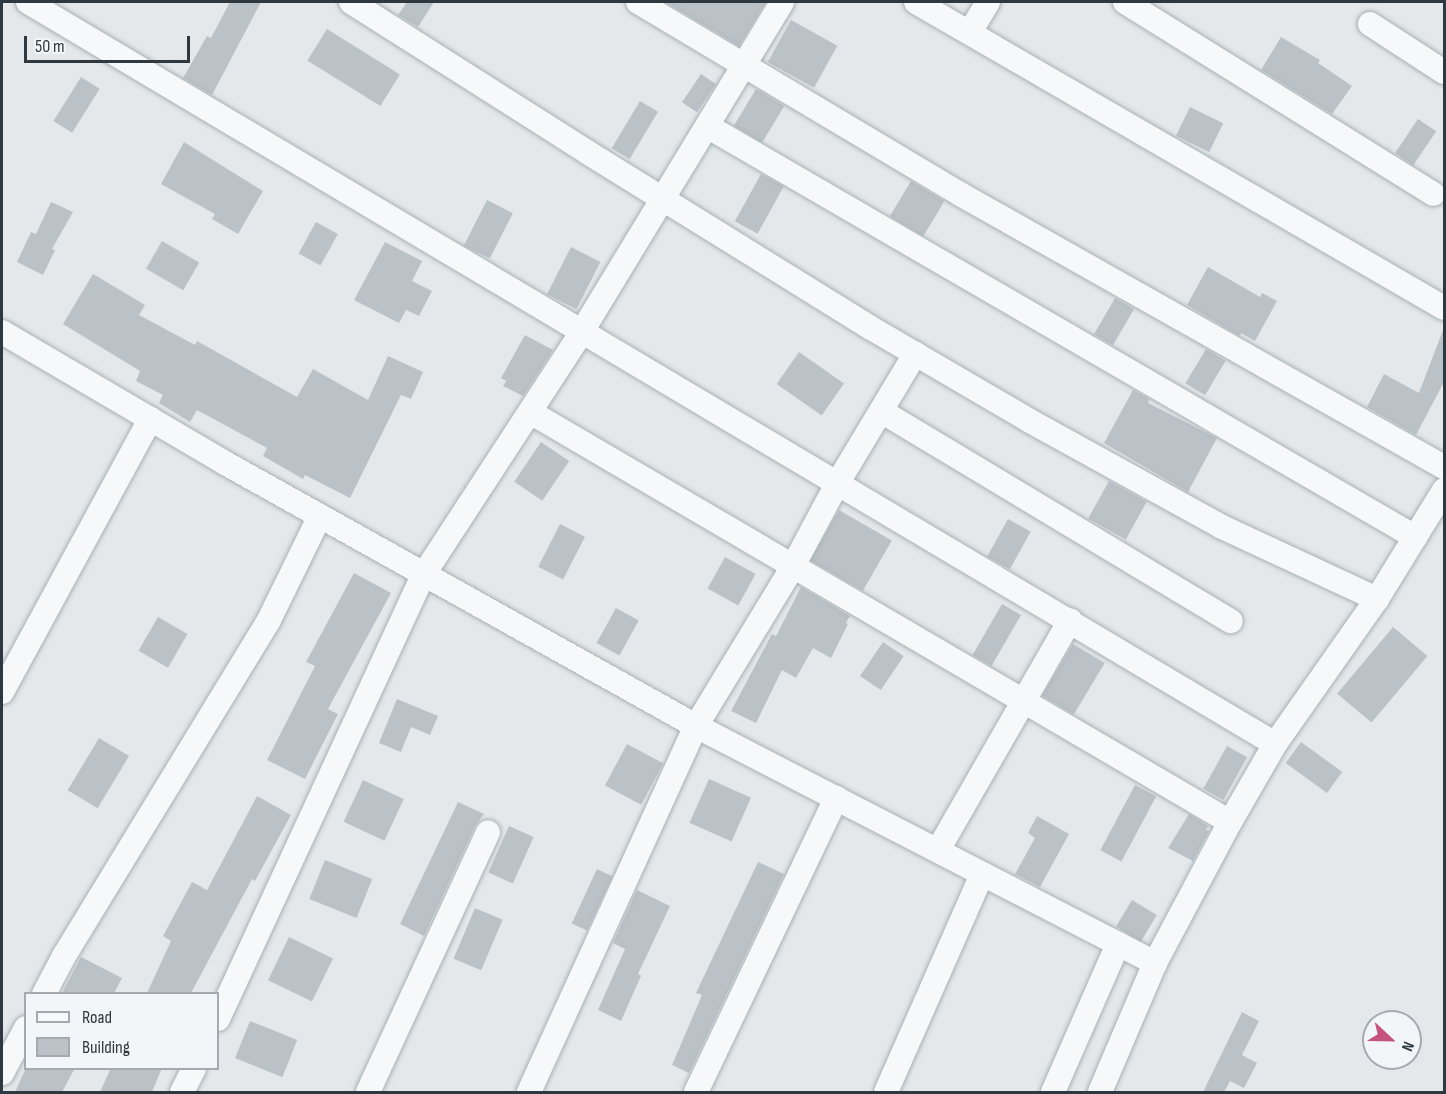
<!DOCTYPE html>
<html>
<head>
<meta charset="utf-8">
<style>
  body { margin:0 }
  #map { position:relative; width:1446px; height:1094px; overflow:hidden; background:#e4e8ea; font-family:"Sofia Sans Condensed",sans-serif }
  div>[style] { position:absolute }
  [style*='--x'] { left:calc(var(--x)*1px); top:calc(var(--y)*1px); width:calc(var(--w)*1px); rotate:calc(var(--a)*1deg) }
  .building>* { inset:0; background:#bbc2c7; transform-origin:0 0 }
  .roads { filter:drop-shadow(0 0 2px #a9b0b4) drop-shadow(0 0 2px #a9b0b4) }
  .minor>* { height:24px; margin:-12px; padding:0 12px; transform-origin:12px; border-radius:12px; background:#f6f8f9 }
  span { translate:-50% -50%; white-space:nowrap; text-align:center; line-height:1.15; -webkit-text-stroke:4.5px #f3f6f8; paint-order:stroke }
  .frame { position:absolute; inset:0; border:3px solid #2d3841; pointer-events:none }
  .legend { position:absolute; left:24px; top:992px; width:195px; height:78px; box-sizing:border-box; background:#f3f6f8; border:2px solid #a4aaaf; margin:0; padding:8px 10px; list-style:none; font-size:18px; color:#2d3841 }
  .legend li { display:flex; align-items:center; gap:12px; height:30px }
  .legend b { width:30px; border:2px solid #a4aaaf }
  .north { position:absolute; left:1362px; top:1010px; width:60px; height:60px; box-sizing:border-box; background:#f3f6f8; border:2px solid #a4aaaf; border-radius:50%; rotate:112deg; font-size:16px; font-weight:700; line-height:24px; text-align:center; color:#2d3841 }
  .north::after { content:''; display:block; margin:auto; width:21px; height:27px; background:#c4547c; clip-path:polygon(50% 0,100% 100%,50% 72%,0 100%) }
  .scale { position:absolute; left:24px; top:36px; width:166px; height:27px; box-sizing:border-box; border:3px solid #2d3841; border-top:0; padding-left:8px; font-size:18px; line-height:21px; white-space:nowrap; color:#2d3841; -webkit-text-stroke:4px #f3f6f8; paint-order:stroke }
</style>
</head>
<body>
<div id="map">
  <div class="building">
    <i style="clip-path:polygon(230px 2px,261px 2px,212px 95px,183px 78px,207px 36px,211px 38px)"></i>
    <i style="clip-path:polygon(407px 2px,434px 2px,418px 27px,398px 15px)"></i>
    <i style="clip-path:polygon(665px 2px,766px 2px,739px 46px)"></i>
    <i style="left:791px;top:20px;width:53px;height:48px;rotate:29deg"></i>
    <i style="left:327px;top:29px;width:86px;height:37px;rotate:32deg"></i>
    <i style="clip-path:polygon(1281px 37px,1320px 60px,1318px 63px,1352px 86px,1332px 114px,1261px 70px)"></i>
    <i style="left:701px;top:74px;width:18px;height:34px;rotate:34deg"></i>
    <i style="left:81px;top:77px;width:22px;height:52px;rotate:32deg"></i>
    <i style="left:756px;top:89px;width:33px;height:43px;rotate:31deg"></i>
    <i style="left:640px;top:101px;width:21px;height:55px;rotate:31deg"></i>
    <i style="left:1190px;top:107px;width:37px;height:32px;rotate:26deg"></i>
    <i style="left:1418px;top:119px;width:22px;height:41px;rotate:34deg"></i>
    <i style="clip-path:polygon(184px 142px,263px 191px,238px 234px,212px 219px,215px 214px,161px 184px)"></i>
    <i style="left:761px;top:174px;width:26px;height:54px;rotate:29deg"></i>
    <i style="left:911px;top:181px;width:39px;height:41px;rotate:31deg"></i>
    <i style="left:487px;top:200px;width:29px;height:51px;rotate:27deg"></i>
    <i style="clip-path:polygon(51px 202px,73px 212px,52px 249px,55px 250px,43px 275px,17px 262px,31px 232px,36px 234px)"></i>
    <i style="left:316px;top:222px;width:25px;height:36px;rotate:29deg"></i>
    <i style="left:162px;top:241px;width:43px;height:32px;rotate:30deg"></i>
    <i style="clip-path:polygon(385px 242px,422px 261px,412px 281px,432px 291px,419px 316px,406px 310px,399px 323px,354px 300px)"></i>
    <i style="left:571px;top:247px;width:33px;height:53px;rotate:27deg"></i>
    <i style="clip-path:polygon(1208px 267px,1260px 297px,1262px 293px,1277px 301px,1255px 341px,1241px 333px,1240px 336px,1187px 305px)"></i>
    <i style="clip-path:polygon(93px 274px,145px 305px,139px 315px,195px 345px,197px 341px,297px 397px,313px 369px,368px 400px,388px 356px,423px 372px,411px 399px,401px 395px,350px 498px,305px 475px,303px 479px,263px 456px,267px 448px,197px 410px,190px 422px,159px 403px,163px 395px,136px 381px,140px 371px,63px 324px)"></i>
    <i style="left:1115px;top:298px;width:22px;height:42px;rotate:30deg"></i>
    <i style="clip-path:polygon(1443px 330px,1444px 382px,1416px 435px,1367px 407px,1384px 374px,1419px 393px)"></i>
    <i style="clip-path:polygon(525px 335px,553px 350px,523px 396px,503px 386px,506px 381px,501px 378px)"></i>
    <i style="left:1206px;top:349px;width:23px;height:40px;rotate:31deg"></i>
    <i style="left:799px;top:352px;width:55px;height:39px;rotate:35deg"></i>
    <i style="clip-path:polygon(1133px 390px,1149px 399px,1148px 403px,1217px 438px,1188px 492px,1104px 443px)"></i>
    <i style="left:541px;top:442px;width:34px;height:48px;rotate:34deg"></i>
    <i style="left:1109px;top:481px;width:43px;height:43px;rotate:29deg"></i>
    <i style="left:839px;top:510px;width:61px;height:58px;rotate:30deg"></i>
    <i style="left:1008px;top:519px;width:26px;height:43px;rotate:29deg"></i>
    <i style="left:560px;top:524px;width:28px;height:48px;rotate:27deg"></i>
    <i style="left:725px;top:557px;width:35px;height:36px;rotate:29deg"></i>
    <i style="clip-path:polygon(354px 573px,391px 593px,328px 709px,338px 714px,305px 779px,267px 760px,315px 666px,306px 662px)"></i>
    <i style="clip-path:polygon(801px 587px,850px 616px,846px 623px,848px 624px,831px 658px,813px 648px,796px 678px,782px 670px,756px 723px,731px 711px,772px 634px,776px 636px)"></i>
    <i style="left:1002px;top:604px;width:22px;height:59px;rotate:30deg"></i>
    <i style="left:616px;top:608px;width:26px;height:40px;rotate:29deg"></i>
    <i style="left:158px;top:617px;width:34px;height:39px;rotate:30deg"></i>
    <i style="left:1393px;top:627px;width:45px;height:87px;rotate:40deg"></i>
    <i style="left:883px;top:642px;width:25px;height:41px;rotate:34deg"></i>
    <i style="left:1073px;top:644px;width:37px;height:60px;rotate:31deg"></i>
    <i style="clip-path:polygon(397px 699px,438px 716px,430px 735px,411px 727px,401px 752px,379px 743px)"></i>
    <i style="left:99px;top:738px;width:35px;height:61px;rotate:31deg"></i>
    <i style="left:1301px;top:742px;width:51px;height:26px;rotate:36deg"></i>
    <i style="left:627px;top:744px;width:41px;height:47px;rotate:28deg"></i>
    <i style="left:1227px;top:746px;width:23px;height:49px;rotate:29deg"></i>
    <i style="left:709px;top:779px;width:46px;height:48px;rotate:24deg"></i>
    <i style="left:363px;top:780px;width:45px;height:46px;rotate:25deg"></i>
    <i style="left:1135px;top:785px;width:24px;height:74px;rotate:28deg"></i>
    <i style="clip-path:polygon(257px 796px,291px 815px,255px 881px,252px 879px,191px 993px,147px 993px,171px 941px,163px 936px,192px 882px,207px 890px)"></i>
    <i style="clip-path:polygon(458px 802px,484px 814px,475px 826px,424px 936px,400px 924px)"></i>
    <i style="clip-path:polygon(1189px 814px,1208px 826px,1206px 830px,1209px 831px,1193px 861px,1168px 848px)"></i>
    <i style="clip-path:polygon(1037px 816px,1069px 834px,1040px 887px,1015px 874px,1035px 838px,1028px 833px)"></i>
    <i style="left:509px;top:826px;width:27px;height:51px;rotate:24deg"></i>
    <i style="left:325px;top:860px;width:51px;height:42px;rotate:22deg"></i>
    <i style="clip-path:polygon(758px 862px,784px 874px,689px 1073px,672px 1065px,702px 995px,696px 993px)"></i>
    <i style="left:597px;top:869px;width:17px;height:60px;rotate:25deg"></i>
    <i style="clip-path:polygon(637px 890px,670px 906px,638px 974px,641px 976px,621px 1021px,598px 1010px,625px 949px,613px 943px)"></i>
    <i style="left:1132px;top:900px;width:29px;height:31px;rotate:31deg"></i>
    <i style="left:475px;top:908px;width:30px;height:55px;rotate:23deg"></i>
    <i style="left:289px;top:937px;width:49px;height:48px;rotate:26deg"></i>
    <i style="clip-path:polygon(81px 957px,122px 978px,114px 993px,62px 993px)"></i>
    <i style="clip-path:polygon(1242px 1012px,1259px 1021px,1242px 1055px,1257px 1063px,1244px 1088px,1230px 1081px,1224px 1092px,1203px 1092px)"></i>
    <i style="left:250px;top:1021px;width:51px;height:40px;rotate:22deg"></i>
    <i style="clip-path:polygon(26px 1068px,75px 1068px,62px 1092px,15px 1092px)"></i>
    <i style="clip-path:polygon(111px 1068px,162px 1068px,152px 1092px,100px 1092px)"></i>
  </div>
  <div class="roads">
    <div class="minor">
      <i style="--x:28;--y:2;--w:1451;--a:30.75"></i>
      <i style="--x:351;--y:2;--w:280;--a:32.4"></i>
      <i style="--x:587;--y:152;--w:334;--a:31.8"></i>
      <i style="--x:871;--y:328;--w:184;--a:30.3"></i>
      <i style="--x:1030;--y:421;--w:219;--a:28.9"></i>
      <i style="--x:1222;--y:527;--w:171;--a:24.9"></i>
      <i style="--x:638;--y:2;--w:375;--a:30.8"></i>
      <i style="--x:960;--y:194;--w:556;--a:29.43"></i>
      <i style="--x:916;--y:2;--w:610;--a:30.09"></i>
      <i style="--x:1125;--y:2;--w:363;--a:31.9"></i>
      <i style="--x:1370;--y:24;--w:88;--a:33"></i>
      <i style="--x:970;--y:32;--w:35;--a:-59"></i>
      <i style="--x:707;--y:126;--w:819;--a:30.14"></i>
      <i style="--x:2;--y:332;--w:259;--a:30.4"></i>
      <i style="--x:225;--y:463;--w:539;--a:29.18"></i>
      <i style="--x:696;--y:726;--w:517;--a:27.31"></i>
      <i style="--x:881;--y:411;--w:408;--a:31"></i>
      <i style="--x:530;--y:412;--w:811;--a:30.36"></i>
      <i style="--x:2;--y:692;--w:311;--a:-61.5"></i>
      <i style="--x:938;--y:850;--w:265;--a:-60.1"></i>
      <i style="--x:44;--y:994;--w:43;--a:-62.2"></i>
      <i style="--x:64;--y:956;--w:391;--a:-58.6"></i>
      <i style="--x:268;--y:622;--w:118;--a:-63.9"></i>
      <i style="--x:218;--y:1019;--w:490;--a:-65.2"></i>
      <i style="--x:424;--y:574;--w:288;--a:-56.9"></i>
      <i style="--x:581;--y:333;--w:387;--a:-58.7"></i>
      <i style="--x:2;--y:1073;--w:51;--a:-61.9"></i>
      <i style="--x:182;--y:1092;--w:27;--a:-63"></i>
      <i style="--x:368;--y:1092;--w:286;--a:-65.2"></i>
      <i style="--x:529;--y:1092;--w:402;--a:-65.5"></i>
      <i style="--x:696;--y:726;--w:185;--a:-58.7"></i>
      <i style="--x:792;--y:568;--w:95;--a:-61.8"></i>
      <i style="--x:837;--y:484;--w:152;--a:-59"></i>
      <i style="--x:696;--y:1092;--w:326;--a:-64.5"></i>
      <i style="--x:886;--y:1092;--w:238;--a:-66.2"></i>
      <i style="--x:1053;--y:1092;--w:162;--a:-66.3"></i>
      <i style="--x:1100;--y:1092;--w:140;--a:-66.9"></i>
      <i style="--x:1155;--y:963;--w:160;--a:-62"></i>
      <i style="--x:1230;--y:822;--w:90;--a:-60"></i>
      <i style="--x:1275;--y:744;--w:177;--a:-54.9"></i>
      <i style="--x:1377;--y:599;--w:128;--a:-58.4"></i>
    </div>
  </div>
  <div class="frame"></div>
  <ul class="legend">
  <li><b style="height:8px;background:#f6f8f9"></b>Road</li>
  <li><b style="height:16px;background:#bbc2c7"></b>Building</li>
  </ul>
  <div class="north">N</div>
  <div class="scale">50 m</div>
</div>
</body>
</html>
